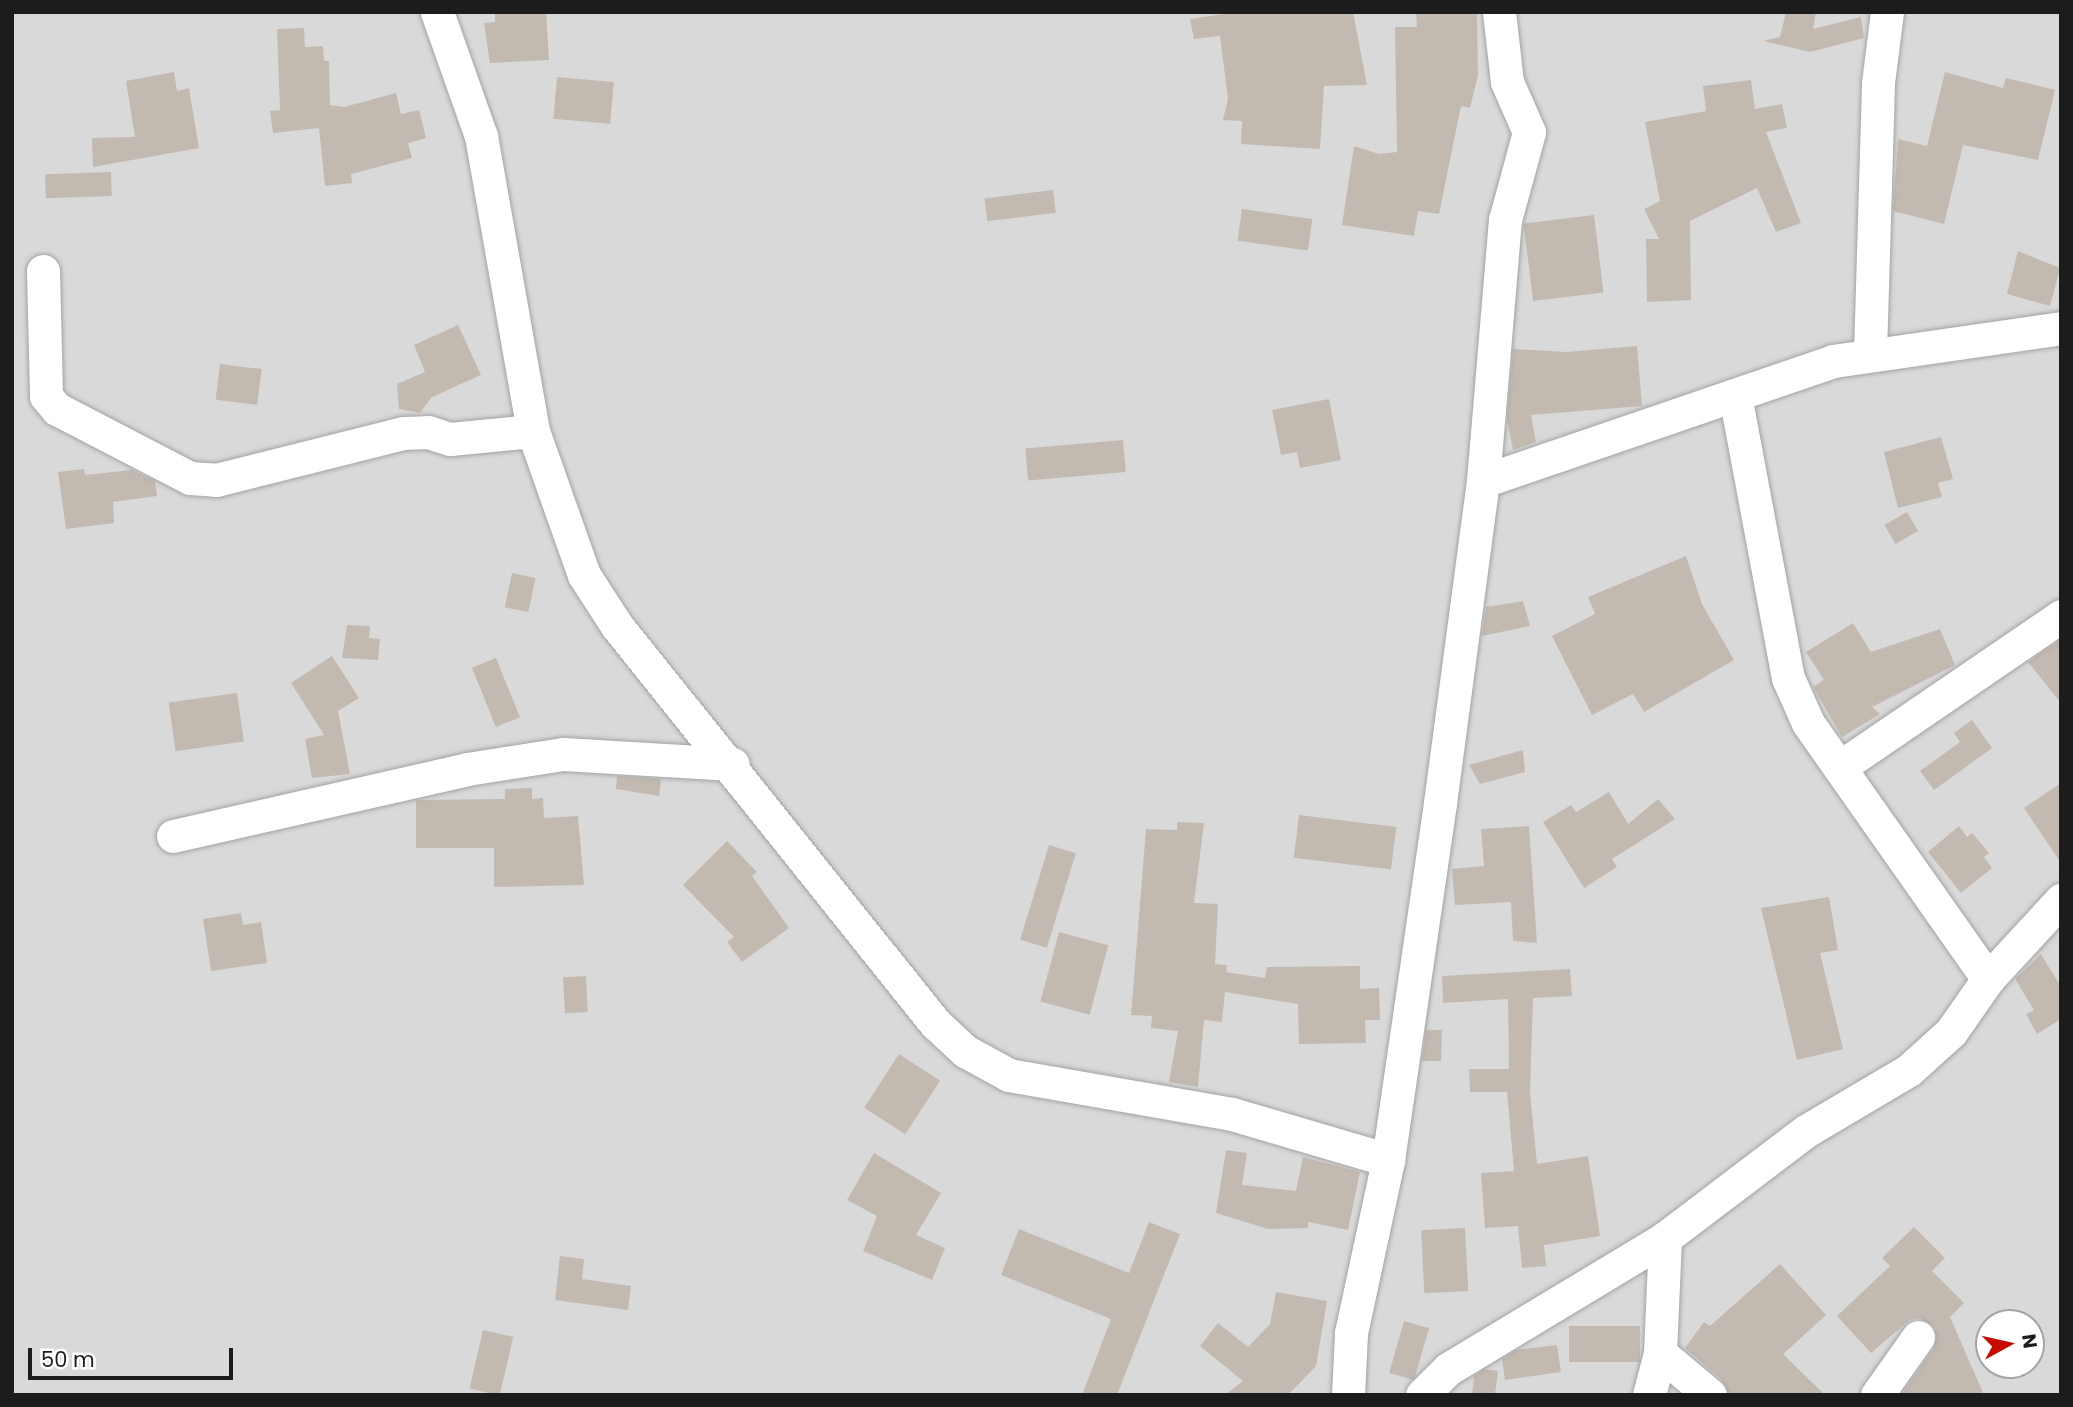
<!DOCTYPE html>
<html>
<head>
<meta charset="utf-8">
<style>
  body { margin:0 }
  #map { position:relative; width:2073px; height:1407px; overflow:hidden; background:#eeeae1; font-family:Poppins,sans-serif }
  div>[style] { position:absolute }
  [style*='--x'] { left:calc(var(--x)*1px); top:calc(var(--y)*1px); width:calc(var(--w)*1px); rotate:calc(var(--a)*1deg) }
  .residential>* { inset:0; background:#dad9d9 }
  .building>* { inset:0; background:#c2bab1; transform-origin:0 0 }
  .roads { filter:drop-shadow(0 0 2px #a3a3a3) drop-shadow(0 0 2px #a3a3a3) }
  .minor>* { height:33px; margin:-16.5px; padding:0 16.5px; transform-origin:16.5px; border-radius:16.5px; background:#fff }
  span { translate:-50% -50%; white-space:nowrap; text-align:center; line-height:1.15; -webkit-text-stroke:5px #fff; paint-order:stroke }
  .frame { position:absolute; inset:0; border:14px solid #1c1c1c; pointer-events:none }
  .north { position:absolute; left:1975px; top:1309px; width:70px; height:70px; box-sizing:border-box; background:#fff; border:2px solid #a4a4a4; border-radius:50%; rotate:82deg; font-size:19px; font-weight:700; line-height:28px; text-align:center; color:#1c1c1c }
  .north::after { content:''; display:block; margin:auto; width:24px; height:32px; background:#c80900; clip-path:polygon(50% 0,100% 100%,50% 72%,0 100%) }
  .scale { position:absolute; left:28px; top:1348px; width:205px; height:32px; box-sizing:border-box; border:4px solid #1c1c1c; border-top:0; padding-left:9px; font-size:21px; line-height:24px; white-space:nowrap; color:#1c1c1c; -webkit-text-stroke:5px #fff; paint-order:stroke }
</style>
</head>
<body>
<div id="map">
  <div class="residential">
    <i style="clip-path:polygon(evenodd,12px 12px,2061px 12px,2061px 1395px,12px 1395px,12px 12px,1989px 1323px,2031px 1323px,2031px 1365px,1989px 1365px,1989px 1323px)"></i>
  </div>
  <div class="building">
    <i style="clip-path:polygon(495px 12px,546px 12px,549px 60px,490px 63px,484px 23px,495px 22px)"></i>
    <i style="clip-path:polygon(1237px 12px,1353px 12px,1367px 85px,1324px 86px,1320px 149px,1241px 144px,1242px 121px,1223px 120px,1228px 99px,1220px 36px,1194px 39px,1190px 19px)"></i>
    <i style="clip-path:polygon(1416px 12px,1477px 12px,1478px 75px,1470px 108px,1461px 106px,1439px 214px,1418px 211px,1414px 236px,1342px 225px,1354px 146px,1379px 154px,1397px 152px,1395px 27px,1417px 27px)"></i>
    <i style="clip-path:polygon(1786px 12px,1816px 12px,1813px 29px,1861px 17px,1864px 38px,1810px 52px,1763px 41px,1780px 37px)"></i>
    <i style="clip-path:polygon(304px 28px,305px 47px,323px 46px,324px 61px,329px 61px,330px 105px,344px 107px,396px 93px,401px 114px,419px 110px,426px 138px,408px 143px,412px 158px,351px 174px,352px 183px,325px 186px,319px 128px,273px 133px,270px 111px,280px 110px,277px 29px)"></i>
    <i style="clip-path:polygon(174px 72px,177px 91px,189px 88px,199px 148px,93px 167px,92px 138px,135px 137px,126px 81px)"></i>
    <i style="clip-path:polygon(1945px 72px,2003px 88px,2006px 78px,2055px 90px,2038px 160px,1963px 145px,1944px 224px,1893px 211px,1898px 139px,1927px 146px)"></i>
    <i style="left:557px;top:77px;width:57px;height:42px;rotate:5deg"></i>
    <i style="clip-path:polygon(1751px 80px,1755px 109px,1782px 104px,1787px 128px,1766px 132px,1801px 223px,1776px 232px,1757px 188px,1690px 221px,1691px 300px,1647px 302px,1646px 239px,1659px 239px,1644px 209px,1660px 201px,1645px 122px,1706px 111px,1703px 86px)"></i>
    <i style="left:111px;top:172px;width:24px;height:66px;rotate:88deg"></i>
    <i style="left:1053px;top:190px;width:23px;height:69px;rotate:83deg"></i>
    <i style="left:1242px;top:209px;width:71px;height:32px;rotate:8deg"></i>
    <i style="left:1594px;top:215px;width:78px;height:71px;rotate:83deg"></i>
    <i style="clip-path:polygon(2018px 251px,2060px 268px,2050px 306px,2007px 294px)"></i>
    <i style="clip-path:polygon(458px 325px,481px 375px,432px 397px,420px 413px,399px 409px,397px 384px,425px 372px,414px 345px)"></i>
    <i style="clip-path:polygon(1637px 346px,1642px 406px,1531px 415px,1536px 442px,1513px 450px,1507px 420px,1513px 349px,1566px 352px)"></i>
    <i style="left:220px;top:364px;width:42px;height:36px;rotate:7deg"></i>
    <i style="clip-path:polygon(1329px 399px,1341px 460px,1300px 468px,1297px 452px,1281px 455px,1272px 410px)"></i>
    <i style="clip-path:polygon(1941px 437px,1953px 479px,1938px 483px,1942px 497px,1898px 508px,1884px 452px)"></i>
    <i style="left:1123px;top:440px;width:32px;height:98px;rotate:85deg"></i>
    <i style="clip-path:polygon(84px 469px,85px 475px,132px 470px,155px 481px,157px 496px,113px 502px,114px 523px,66px 529px,58px 472px)"></i>
    <i style="left:1907px;top:512px;width:22px;height:26px;rotate:60deg"></i>
    <i style="clip-path:polygon(1686px 556px,1702px 604px,1734px 660px,1644px 712px,1633px 694px,1592px 715px,1552px 636px,1595px 614px,1588px 597px)"></i>
    <i style="left:512px;top:573px;width:24px;height:35px;rotate:12deg"></i>
    <i style="clip-path:polygon(1523px 601px,1530px 626px,1482px 636px,1486px 607px)"></i>
    <i style="clip-path:polygon(1853px 623px,1871px 652px,1940px 629px,1955px 665px,1872px 707px,1880px 714px,1842px 737px,1813px 687px,1824px 680px,1806px 652px)"></i>
    <i style="clip-path:polygon(347px 625px,370px 626px,369px 638px,380px 639px,378px 660px,342px 658px)"></i>
    <i style="clip-path:polygon(2061px 639px,2061px 703px,2028px 662px)"></i>
    <i style="clip-path:polygon(332px 656px,359px 698px,338px 711px,350px 774px,312px 778px,305px 739px,324px 735px,291px 683px)"></i>
    <i style="left:496px;top:658px;width:64px;height:26px;rotate:68deg"></i>
    <i style="left:237px;top:693px;width:49px;height:69px;rotate:82deg"></i>
    <i style="clip-path:polygon(1972px 720px,1992px 748px,1934px 790px,1920px 771px,1960px 742px,1954px 733px)"></i>
    <i style="clip-path:polygon(1523px 750px,1525px 772px,1480px 784px,1469px 765px)"></i>
    <i style="clip-path:polygon(617px 776px,661px 779px,659px 796px,616px 789px)"></i>
    <i style="clip-path:polygon(2061px 783px,2061px 863px,2024px 808px)"></i>
    <i style="clip-path:polygon(532px 788px,532px 799px,543px 798px,544px 818px,578px 816px,584px 885px,494px 887px,494px 848px,416px 848px,416px 800px,505px 799px,505px 789px)"></i>
    <i style="clip-path:polygon(1609px 792px,1628px 824px,1658px 799px,1675px 819px,1612px 859px,1617px 867px,1584px 888px,1543px 822px,1571px 805px,1576px 812px)"></i>
    <i style="left:1299px;top:815px;width:98px;height:43px;rotate:7deg"></i>
    <i style="clip-path:polygon(1177px 822px,1204px 823px,1194px 903px,1218px 904px,1215px 964px,1227px 965px,1226px 972px,1265px 978px,1267px 967px,1360px 966px,1360px 989px,1379px 988px,1380px 1020px,1365px 1020px,1366px 1043px,1299px 1044px,1298px 1004px,1225px 992px,1222px 1022px,1204px 1020px,1198px 1087px,1169px 1082px,1178px 1031px,1151px 1028px,1152px 1016px,1131px 1015px,1146px 829px,1177px 830px)"></i>
    <i style="clip-path:polygon(1529px 826px,1537px 943px,1513px 941px,1511px 902px,1455px 905px,1452px 869px,1484px 866px,1481px 829px)"></i>
    <i style="clip-path:polygon(1959px 826px,1967px 837px,1972px 833px,1989px 853px,1984px 857px,1992px 868px,1961px 893px,1928px 852px)"></i>
    <i style="clip-path:polygon(727px 841px,757px 872px,752px 876px,789px 928px,742px 962px,727px 942px,734px 937px,683px 885px)"></i>
    <i style="left:1049px;top:845px;width:28px;height:99px;rotate:17deg"></i>
    <i style="clip-path:polygon(1829px 897px,1838px 950px,1820px 953px,1843px 1049px,1797px 1060px,1761px 908px)"></i>
    <i style="clip-path:polygon(241px 913px,243px 925px,261px 922px,267px 963px,211px 971px,203px 919px)"></i>
    <i style="left:1059px;top:932px;width:51px;height:72px;rotate:15deg"></i>
    <i style="clip-path:polygon(2041px 954px,2061px 987px,2061px 1019px,2037px 1034px,2026px 1014px,2034px 1010px,2015px 979px)"></i>
    <i style="clip-path:polygon(1570px 969px,1572px 996px,1533px 998px,1530px 1092px,1537px 1164px,1588px 1156px,1600px 1236px,1544px 1245px,1546px 1266px,1522px 1268px,1518px 1226px,1485px 1228px,1481px 1173px,1514px 1171px,1507px 1092px,1470px 1092px,1469px 1069px,1509px 1069px,1508px 999px,1443px 1003px,1442px 976px)"></i>
    <i style="left:586px;top:976px;width:36px;height:23px;rotate:87deg"></i>
    <i style="clip-path:polygon(1426px 1030px,1442px 1030px,1441px 1061px,1422px 1061px)"></i>
    <i style="left:899px;top:1054px;width:49px;height:64px;rotate:33deg"></i>
    <i style="clip-path:polygon(1226px 1150px,1247px 1153px,1242px 1185px,1296px 1191px,1303px 1157px,1360px 1172px,1348px 1230px,1308px 1222px,1308px 1228px,1268px 1229px,1216px 1213px)"></i>
    <i style="clip-path:polygon(874px 1153px,941px 1193px,916px 1235px,945px 1248px,932px 1280px,863px 1251px,877px 1216px,847px 1200px)"></i>
    <i style="clip-path:polygon(1149px 1222px,1180px 1234px,1117px 1395px,1082px 1395px,1111px 1319px,1001px 1275px,1019px 1229px,1129px 1273px)"></i>
    <i style="clip-path:polygon(1914px 1227px,1945px 1258px,1932px 1271px,1964px 1303px,1950px 1317px,1984px 1395px,1901px 1395px,1934px 1348px,1935px 1328px,1920px 1318px,1911px 1319px,1871px 1353px,1837px 1316px,1890px 1266px,1882px 1258px)"></i>
    <i style="left:1465px;top:1228px;width:63px;height:44px;rotate:87deg"></i>
    <i style="clip-path:polygon(560px 1256px,584px 1259px,582px 1279px,631px 1286px,628px 1310px,555px 1300px)"></i>
    <i style="clip-path:polygon(1780px 1264px,1826px 1315px,1783px 1354px,1825px 1395px,1729px 1395px,1722px 1380px,1685px 1348px,1704px 1322px,1710px 1326px)"></i>
    <i style="clip-path:polygon(1276px 1292px,1327px 1301px,1316px 1366px,1288px 1395px,1225px 1395px,1243px 1381px,1200px 1346px,1218px 1323px,1248px 1347px,1270px 1324px)"></i>
    <i style="left:1404px;top:1321px;width:26px;height:54px;rotate:16deg"></i>
    <i style="left:1569px;top:1326px;width:71px;height:36px"></i>
    <i style="left:483px;top:1330px;width:31px;height:60px;rotate:13deg"></i>
    <i style="clip-path:polygon(1557px 1345px,1561px 1372px,1505px 1380px,1502px 1359px,1516px 1350px)"></i>
    <i style="clip-path:polygon(1484px 1369px,1498px 1371px,1495px 1395px,1472px 1395px,1474px 1376px)"></i>
  </div>
  <div class="roads">
    <div class="minor">
      <i style="--x:437;--y:12;--w:132;--a:70.5"></i>
      <i style="--x:481;--y:136;--w:300;--a:80"></i>
      <i style="--x:533;--y:431;--w:153;--a:70.5"></i>
      <i style="--x:584;--y:575;--w:61;--a:57.1"></i>
      <i style="--x:617;--y:626;--w:509;--a:51.31"></i>
      <i style="--x:935;--y:1023;--w:41;--a:43"></i>
      <i style="--x:965;--y:1051;--w:50;--a:28.6"></i>
      <i style="--x:1009;--y:1075;--w:226;--a:9.9"></i>
      <i style="--x:1232;--y:1114;--w:163;--a:16.4"></i>
      <i style="--x:43;--y:271;--w:125;--a:88.6"></i>
      <i style="--x:46;--y:396;--w:17;--a:50"></i>
      <i style="--x:57;--y:409;--w:150;--a:27.4"></i>
      <i style="--x:190;--y:478;--w:26;--a:4"></i>
      <i style="--x:216;--y:480;--w:193;--a:-14.1"></i>
      <i style="--x:403;--y:433;--w:25;--a:-2"></i>
      <i style="--x:428;--y:432;--w:23;--a:18"></i>
      <i style="--x:450;--y:439;--w:83;--a:-5.5"></i>
      <i style="--x:1870;--y:354;--w:271;--a:-88.3"></i>
      <i style="--x:1878;--y:83;--w:72;--a:-82.8"></i>
      <i style="--x:1735;--y:395;--w:288;--a:79.4"></i>
      <i style="--x:1788;--y:678;--w:49;--a:66"></i>
      <i style="--x:1808;--y:723;--w:313;--a:54.9"></i>
      <i style="--x:1483;--y:481;--w:370;--a:-18.9"></i>
      <i style="--x:1833;--y:361;--w:230;--a:-8.2"></i>
      <i style="--x:1840;--y:767;--w:268;--a:-34.3"></i>
      <i style="--x:173;--y:836;--w:302;--a:-12.8"></i>
      <i style="--x:467;--y:769;--w:97;--a:-8.9"></i>
      <i style="--x:563;--y:754;--w:170;--a:3.4"></i>
      <i style="--x:1660;--y:1353;--w:65;--a:40"></i>
      <i style="--x:1348;--y:1395;--w:62;--a:-87.2"></i>
      <i style="--x:1351;--y:1333;--w:177;--a:-77.9"></i>
      <i style="--x:1388;--y:1160;--w:361;--a:-81.7"></i>
      <i style="--x:1440;--y:803;--w:325;--a:-82.4"></i>
      <i style="--x:1483;--y:481;--w:262;--a:-85.2"></i>
      <i style="--x:1505;--y:220;--w:91;--a:-74.7"></i>
      <i style="--x:1529;--y:132;--w:55;--a:-113.7"></i>
      <i style="--x:1507;--y:82;--w:70;--a:-96.5"></i>
      <i style="--x:1422;--y:1395;--w:37;--a:-45"></i>
      <i style="--x:1448;--y:1369;--w:253;--a:-31.1"></i>
      <i style="--x:1665;--y:1238;--w:177;--a:-37.2"></i>
      <i style="--x:1806;--y:1131;--w:120;--a:-30.6"></i>
      <i style="--x:1909;--y:1070;--w:57;--a:-42.1"></i>
      <i style="--x:1951;--y:1032;--w:65;--a:-55.1"></i>
      <i style="--x:1988;--y:979;--w:108;--a:-47.3"></i>
      <i style="--x:1649;--y:1395;--w:43;--a:-75.3"></i>
      <i style="--x:1660;--y:1353;--w:115;--a:-87.5"></i>
      <i style="--x:1877;--y:1395;--w:71;--a:-54.7"></i>
    </div>
  </div>
  <div class="frame"></div>
  <div class="north">N</div>
  <div class="scale">50 m</div>
</div>
</body>
</html>
